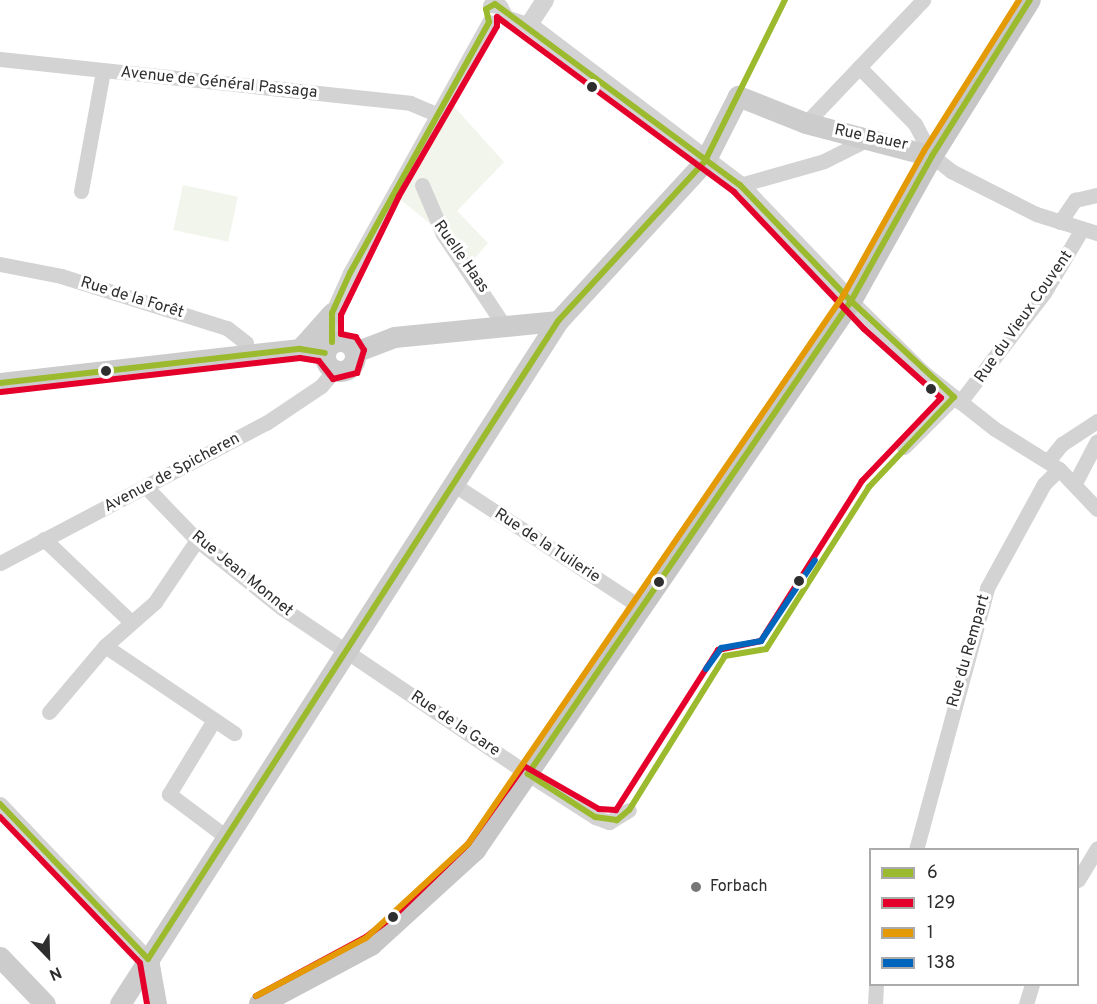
<!DOCTYPE html>
<html>
<head>
<meta charset="utf-8">
<style>
  body { margin:0 }
  #map { position:relative; width:1097px; height:1004px; overflow:hidden; background:#fff; font-family:Overpass,sans-serif }
  div>[style] { position:absolute }
  [style*='--x'] { left:calc(var(--x)*1px); top:calc(var(--y)*1px); width:calc(var(--w)*1px); rotate:calc(var(--a)*1deg) }
  .green>* { inset:0; background:#f2f5eb; transform-origin:0 0 }
  .minor>* { height:15px; margin:-7.5px; padding:0 7.5px; transform-origin:7.5px; border-radius:7.5px; background:#d3d3d3 }
  .tertiary>* { height:18px; margin:-9px; padding:0 9px; transform-origin:9px; border-radius:9px; background:#d3d3d3 }
  .secondary>* { height:21px; margin:-10.5px; padding:0 10.5px; transform-origin:10.5px; border-radius:10.5px; background:#ccc }
  .secondary>.ring { margin:-10.5px; padding:0; box-sizing:content-box; background:none; border:21px solid #ccc; border-radius:50% }
  .primary>* { height:22px; margin:-11px; padding:0 11px; transform-origin:11px; border-radius:11px; background:#c6c6c6 }
  .bus-1>* { height:6px; margin:-3px; padding:0 3px; transform-origin:3px; border-radius:3px; background:#9bba2d }
  .bus-2>* { height:6px; margin:-3px; padding:0 3px; transform-origin:3px; border-radius:3px; background:#e4002b }
  .bus-3>* { height:6px; margin:-3px; padding:0 3px; transform-origin:3px; border-radius:3px; background:#e39a05 }
  .bus-4>* { height:6px; margin:-3px; padding:0 3px; transform-origin:3px; border-radius:3px; background:#0065bd }
  .dots>* { width:16px; height:16px; translate:-50% -50%; box-sizing:border-box; border:3px solid #fff; border-radius:50% }
  span { translate:-50% -50%; white-space:nowrap; text-align:center; line-height:1.15; -webkit-text-stroke:6px #fff; paint-order:stroke }
  .street-label { font-size:16px; color:#2e2e2e }
  .poi-label { font-size:16px; color:#2e2e2e }
  .left { translate:0 -50%; text-align:left }
  .legend { position:absolute; left:869px; top:848px; width:210px; height:138px; box-sizing:border-box; background:#fff; border:2px solid #ababab; margin:0; padding:8px 10px; list-style:none; font-size:18px; color:#2e2e2e }
  .legend li { display:flex; align-items:center; gap:12px; height:30px }
  .legend b { width:30px; border:2px solid #ababab }
  .north { position:absolute; left:18px; top:926px; width:60px; height:60px; -webkit-text-stroke:4px #fff; paint-order:stroke; rotate:157deg; font-size:16px; font-weight:700; line-height:24px; text-align:center; color:#2e2e2e }
  .north::after { content:''; display:block; margin:auto; width:21px; height:27px; background:#2e2e2e; clip-path:polygon(50% 0,100% 100%,50% 72%,0 100%) }
</style>
</head>
<body>
<div id="map">
  <div class="green">
    <i style="clip-path:polygon(450px 102px,504px 162px,457px 211px,488px 243px,467px 267px,443px 234px,391px 192px)"></i>
    <i style="left:183px;top:185px;width:56px;height:46px;rotate:12deg"></i>
  </div>
  <div class="minor">
    <i style="--x:490;--y:5;--w:10;--a:6"></i>
    <i style="--x:500;--y:6;--w:13;--a:61"></i>
    <i style="--x:506;--y:17;--w:24;--a:19"></i>
    <i style="--x:0;--y:59;--w:412;--a:6.1"></i>
    <i style="--x:410;--y:103;--w:28;--a:23"></i>
    <i style="--x:859;--y:67;--w:80;--a:45.5"></i>
    <i style="--x:915;--y:124;--w:36;--a:62"></i>
    <i style="--x:932;--y:156;--w:24;--a:38"></i>
    <i style="--x:951;--y:171;--w:95;--a:26.8"></i>
    <i style="--x:1036;--y:214;--w:64;--a:17.3"></i>
    <i style="--x:806;--y:123;--w:170;--a:-46.4"></i>
    <i style="--x:422;--y:185;--w:53;--a:66.8"></i>
    <i style="--x:443;--y:234;--w:112;--a:56.3"></i>
    <i style="--x:740;--y:185;--w:87;--a:-15.9"></i>
    <i style="--x:824;--y:161;--w:47;--a:-26.6"></i>
    <i style="--x:81;--y:191;--w:122;--a:-79.6"></i>
    <i style="--x:1060;--y:222;--w:27;--a:-56"></i>
    <i style="--x:1075;--y:200;--w:23;--a:-13"></i>
    <i style="--x:0;--y:264;--w:62;--a:11.1"></i>
    <i style="--x:61;--y:276;--w:174;--a:17.4"></i>
    <i style="--x:227;--y:328;--w:24;--a:38"></i>
    <i style="--x:246;--y:343;--w:12;--a:85"></i>
    <i style="--x:851;--y:301;--w:103;--a:44.6"></i>
    <i style="--x:924;--y:373;--w:90;--a:38.3"></i>
    <i style="--x:995;--y:429;--w:75;--a:32"></i>
    <i style="--x:1059;--y:469;--w:55;--a:46.5"></i>
    <i style="--x:332;--y:342;--w:29;--a:-90"></i>
    <i style="--x:332;--y:313;--w:44;--a:-65.8"></i>
    <i style="--x:350;--y:273;--w:287;--a:-61"></i>
    <i style="--x:960;--y:402;--w:138;--a:-52.4"></i>
    <i style="--x:1044;--y:293;--w:74;--a:-59.3"></i>
    <i style="--x:904;--y:447;--w:71;--a:-45"></i>
    <i style="--x:1048;--y:461;--w:22;--a:-51"></i>
    <i style="--x:1062;--y:444;--w:42;--a:-33.3"></i>
    <i style="--x:1075;--y:483;--w:47;--a:-62.4"></i>
    <i style="--x:453;--y:484;--w:226;--a:33.3"></i>
    <i style="--x:146;--y:487;--w:74;--a:46.1"></i>
    <i style="--x:197;--y:540;--w:109;--a:38.7"></i>
    <i style="--x:282;--y:608;--w:297;--a:34"></i>
    <i style="--x:528;--y:774;--w:80;--a:32.7"></i>
    <i style="--x:595;--y:817;--w:15;--a:20"></i>
    <i style="--x:609;--y:822;--w:23;--a:-31"></i>
    <i style="--x:44;--y:539;--w:119;--a:43.6"></i>
    <i style="--x:0;--y:563;--w:301;--a:-27.8"></i>
    <i style="--x:266;--y:423;--w:66;--a:-33.9"></i>
    <i style="--x:321;--y:386;--w:21;--a:-49"></i>
    <i style="--x:105;--y:646;--w:156;--a:34"></i>
    <i style="--x:49;--y:712;--w:87;--a:-49.7"></i>
    <i style="--x:105;--y:646;--w:67;--a:-41.3"></i>
    <i style="--x:155;--y:602;--w:75;--a:-55.9"></i>
    <i style="--x:214;--y:720;--w:87;--a:121.3"></i>
    <i style="--x:169;--y:794;--w:70;--a:36.9"></i>
    <i style="--x:0;--y:804;--w:214;--a:46.3"></i>
    <i style="--x:916;--y:850;--w:271;--a:-74.8"></i>
    <i style="--x:987;--y:588;--w:119;--a:-61.3"></i>
    <i style="--x:1044;--y:484;--w:21;--a:-45"></i>
    <i style="--x:1078;--y:880;--w:37;--a:-59"></i>
    <i style="--x:875;--y:1004;--w:20;--a:-87"></i>
    <i style="--x:1026;--y:1004;--w:21;--a:-73"></i>
  </div>
  <div class="tertiary">
    <i style="--x:545;--y:0;--w:30;--a:123"></i>
    <i style="--x:529;--y:25;--w:265;--a:37.2"></i>
    <i style="--x:740;--y:185;--w:161;--a:46.3"></i>
  </div>
  <div class="secondary">
    <i class="ring" style="left:325px;top:341px;width:9px;height:9px"></i>
    <i style="--x:300;--y:349;--w:48;--a:-48.4"></i>
    <i style="--x:355;--y:352;--w:42;--a:-21"></i>
    <i style="--x:394;--y:337;--w:165;--a:-5.6"></i>
    <i style="--x:0;--y:383;--w:302;--a:-6.5"></i>
    <i style="--x:300;--y:349;--w:25;--a:9"></i>
    <i style="--x:0;--y:957;--w:65;--a:46.2"></i>
    <i style="--x:148;--y:959;--w:46;--a:79.9"></i>
    <i style="--x:120;--y:1004;--w:811;--a:-57.33"></i>
    <i style="--x:558;--y:321;--w:217;--a:-47.4"></i>
    <i style="--x:705;--y:161;--w:73;--a:-63.1"></i>
    <i style="--x:738;--y:96;--w:73;--a:21.7"></i>
    <i style="--x:806;--y:123;--w:130;--a:14.7"></i>
  </div>
  <div class="primary">
    <i style="--x:260;--y:1004;--w:126;--a:-28"></i>
    <i style="--x:371;--y:945;--w:141;--a:-42.4"></i>
    <i style="--x:475;--y:850;--w:665;--a:-55.59"></i>
    <i style="--x:851;--y:301;--w:166;--a:-60.8"></i>
    <i style="--x:932;--y:156;--w:184;--a:-57.9"></i>
  </div>
  <div class="bus-1">
    <i style="--x:851;--y:301;--w:141;--a:43"></i>
    <i style="--x:954;--y:397;--w:124;--a:133.4"></i>
    <i style="--x:869;--y:487;--w:192;--a:122.4"></i>
    <i style="--x:766;--y:649;--w:42;--a:170.3"></i>
    <i style="--x:725;--y:656;--w:181;--a:121.9"></i>
    <i style="--x:629;--y:810;--w:16;--a:140"></i>
    <i style="--x:617;--y:820;--w:22;--a:-172"></i>
    <i style="--x:595;--y:817;--w:80;--a:-147.3"></i>
    <i style="--x:528;--y:774;--w:573;--a:-55.67"></i>
    <i style="--x:851;--y:301;--w:166;--a:-60.8"></i>
    <i style="--x:932;--y:156;--w:184;--a:-57.9"></i>
    <i style="--x:332;--y:342;--w:29;--a:-90"></i>
    <i style="--x:332;--y:313;--w:44;--a:-65.8"></i>
    <i style="--x:350;--y:273;--w:287;--a:-61"></i>
    <i style="--x:489;--y:22;--w:13;--a:-103"></i>
    <i style="--x:486;--y:9;--w:10;--a:-29"></i>
    <i style="--x:495;--y:4;--w:305;--a:36.5"></i>
    <i style="--x:740;--y:185;--w:161;--a:46.3"></i>
    <i style="--x:0;--y:383;--w:302;--a:-6.5"></i>
    <i style="--x:300;--y:349;--w:25;--a:9"></i>
    <i style="--x:0;--y:804;--w:214;--a:46.3"></i>
    <i style="--x:148;--y:959;--w:758;--a:-57.27"></i>
    <i style="--x:558;--y:321;--w:217;--a:-47.4"></i>
    <i style="--x:705;--y:161;--w:180;--a:-63.6"></i>
  </div>
  <div class="bus-2">
    <i style="--x:1;--y:392;--w:301;--a:-6.5"></i>
    <i style="--x:300;--y:358;--w:19;--a:9"></i>
    <i style="--x:319;--y:361;--w:23;--a:52"></i>
    <i style="--x:333;--y:379;--w:25;--a:-14"></i>
    <i style="--x:357;--y:373;--w:24;--a:-73"></i>
    <i style="--x:364;--y:350;--w:15;--a:-122"></i>
    <i style="--x:356;--y:337;--w:15;--a:-169"></i>
    <i style="--x:341;--y:334;--w:19;--a:-90"></i>
    <i style="--x:341;--y:315;--w:132;--a:-64"></i>
    <i style="--x:399;--y:196;--w:196;--a:-60"></i>
    <i style="--x:497;--y:26;--w:9;--a:-90"></i>
    <i style="--x:497;--y:17;--w:295;--a:36.4"></i>
    <i style="--x:734;--y:192;--w:189;--a:46.5"></i>
    <i style="--x:864;--y:329;--w:103;--a:41.9"></i>
    <i style="--x:941;--y:398;--w:115;--a:133.6"></i>
    <i style="--x:862;--y:481;--w:189;--a:122.3"></i>
    <i style="--x:761;--y:641;--w:44;--a:168.2"></i>
    <i style="--x:718;--y:650;--w:190;--a:122.5"></i>
    <i style="--x:616;--y:810;--w:17;--a:-177"></i>
    <i style="--x:599;--y:809;--w:86;--a:-150.2"></i>
    <i style="--x:524;--y:766;--w:96;--a:125.7"></i>
    <i style="--x:468;--y:844;--w:102;--a:135.8"></i>
    <i style="--x:395;--y:915;--w:36;--a:143"></i>
    <i style="--x:366;--y:937;--w:125;--a:151.8"></i>
    <i style="--x:0;--y:817;--w:202;--a:46.2"></i>
    <i style="--x:140;--y:963;--w:42;--a:80.3"></i>
  </div>
  <div class="bus-3">
    <i style="--x:256;--y:996;--w:124;--a:-27.8"></i>
    <i style="--x:366;--y:938;--w:139;--a:-42.7"></i>
    <i style="--x:468;--y:844;--w:664;--a:-55.62"></i>
    <i style="--x:843;--y:296;--w:166;--a:-60.8"></i>
    <i style="--x:924;--y:151;--w:178;--a:-57.8"></i>
  </div>
  <div class="bus-4">
    <i style="--x:706;--y:669;--w:26;--a:-54"></i>
    <i style="--x:721;--y:648;--w:41;--a:-9.9"></i>
    <i style="--x:761;--y:641;--w:97;--a:-56.3"></i>
  </div>
  <div class="dots">
    <i style="left:592px;top:87px;background:#2e2e2e"></i>
    <i style="left:106px;top:371px;background:#2e2e2e"></i>
    <i style="left:931px;top:389px;background:#2e2e2e"></i>
    <i style="left:799px;top:581px;background:#2e2e2e"></i>
    <i style="left:659px;top:582px;background:#2e2e2e"></i>
    <i style="left:696px;top:887px;background:#777"></i>
    <i style="left:393px;top:917px;background:#2e2e2e"></i>
  </div>
  <div class="street-label">
    <span style="left:219px;top:83px;rotate:6deg">Avenue de Général Passaga</span>
    <span style="left:871px;top:138px;rotate:12deg">Rue Bauer</span>
    <span style="left:461px;top:257px;rotate:55deg">Ruelle Haas</span>
    <span style="left:132px;top:298px;rotate:17deg">Rue de la Forêt</span>
    <span style="left:1024px;top:317px;rotate:-55deg">Rue du Vieux Couvent</span>
    <span style="left:172px;top:473px;rotate:-28deg">Avenue de Spicheren</span>
    <span style="left:547px;top:546px;rotate:33deg">Rue de la Tuilerie</span>
    <span style="left:242px;top:574px;rotate:39deg">Rue Jean Monnet</span>
    <span style="left:969px;top:651px;rotate:-74deg">Rue du Rempart</span>
    <span style="left:455px;top:724px;rotate:34deg">Rue de la Gare</span>
  </div>
  <div class="poi-label">
    <span class="left" style="left:710px;top:887px">Forbach</span>
  </div>
  <ul class="legend">
  <li><b style="height:8px;background:#9bba2d"></b>6</li>
  <li><b style="height:8px;background:#e4002b"></b>129</li>
  <li><b style="height:8px;background:#e39a05"></b>1</li>
  <li><b style="height:8px;background:#0065bd"></b>138</li>
  </ul>
  <div class="north">N</div>
</div>
</body>
</html>
